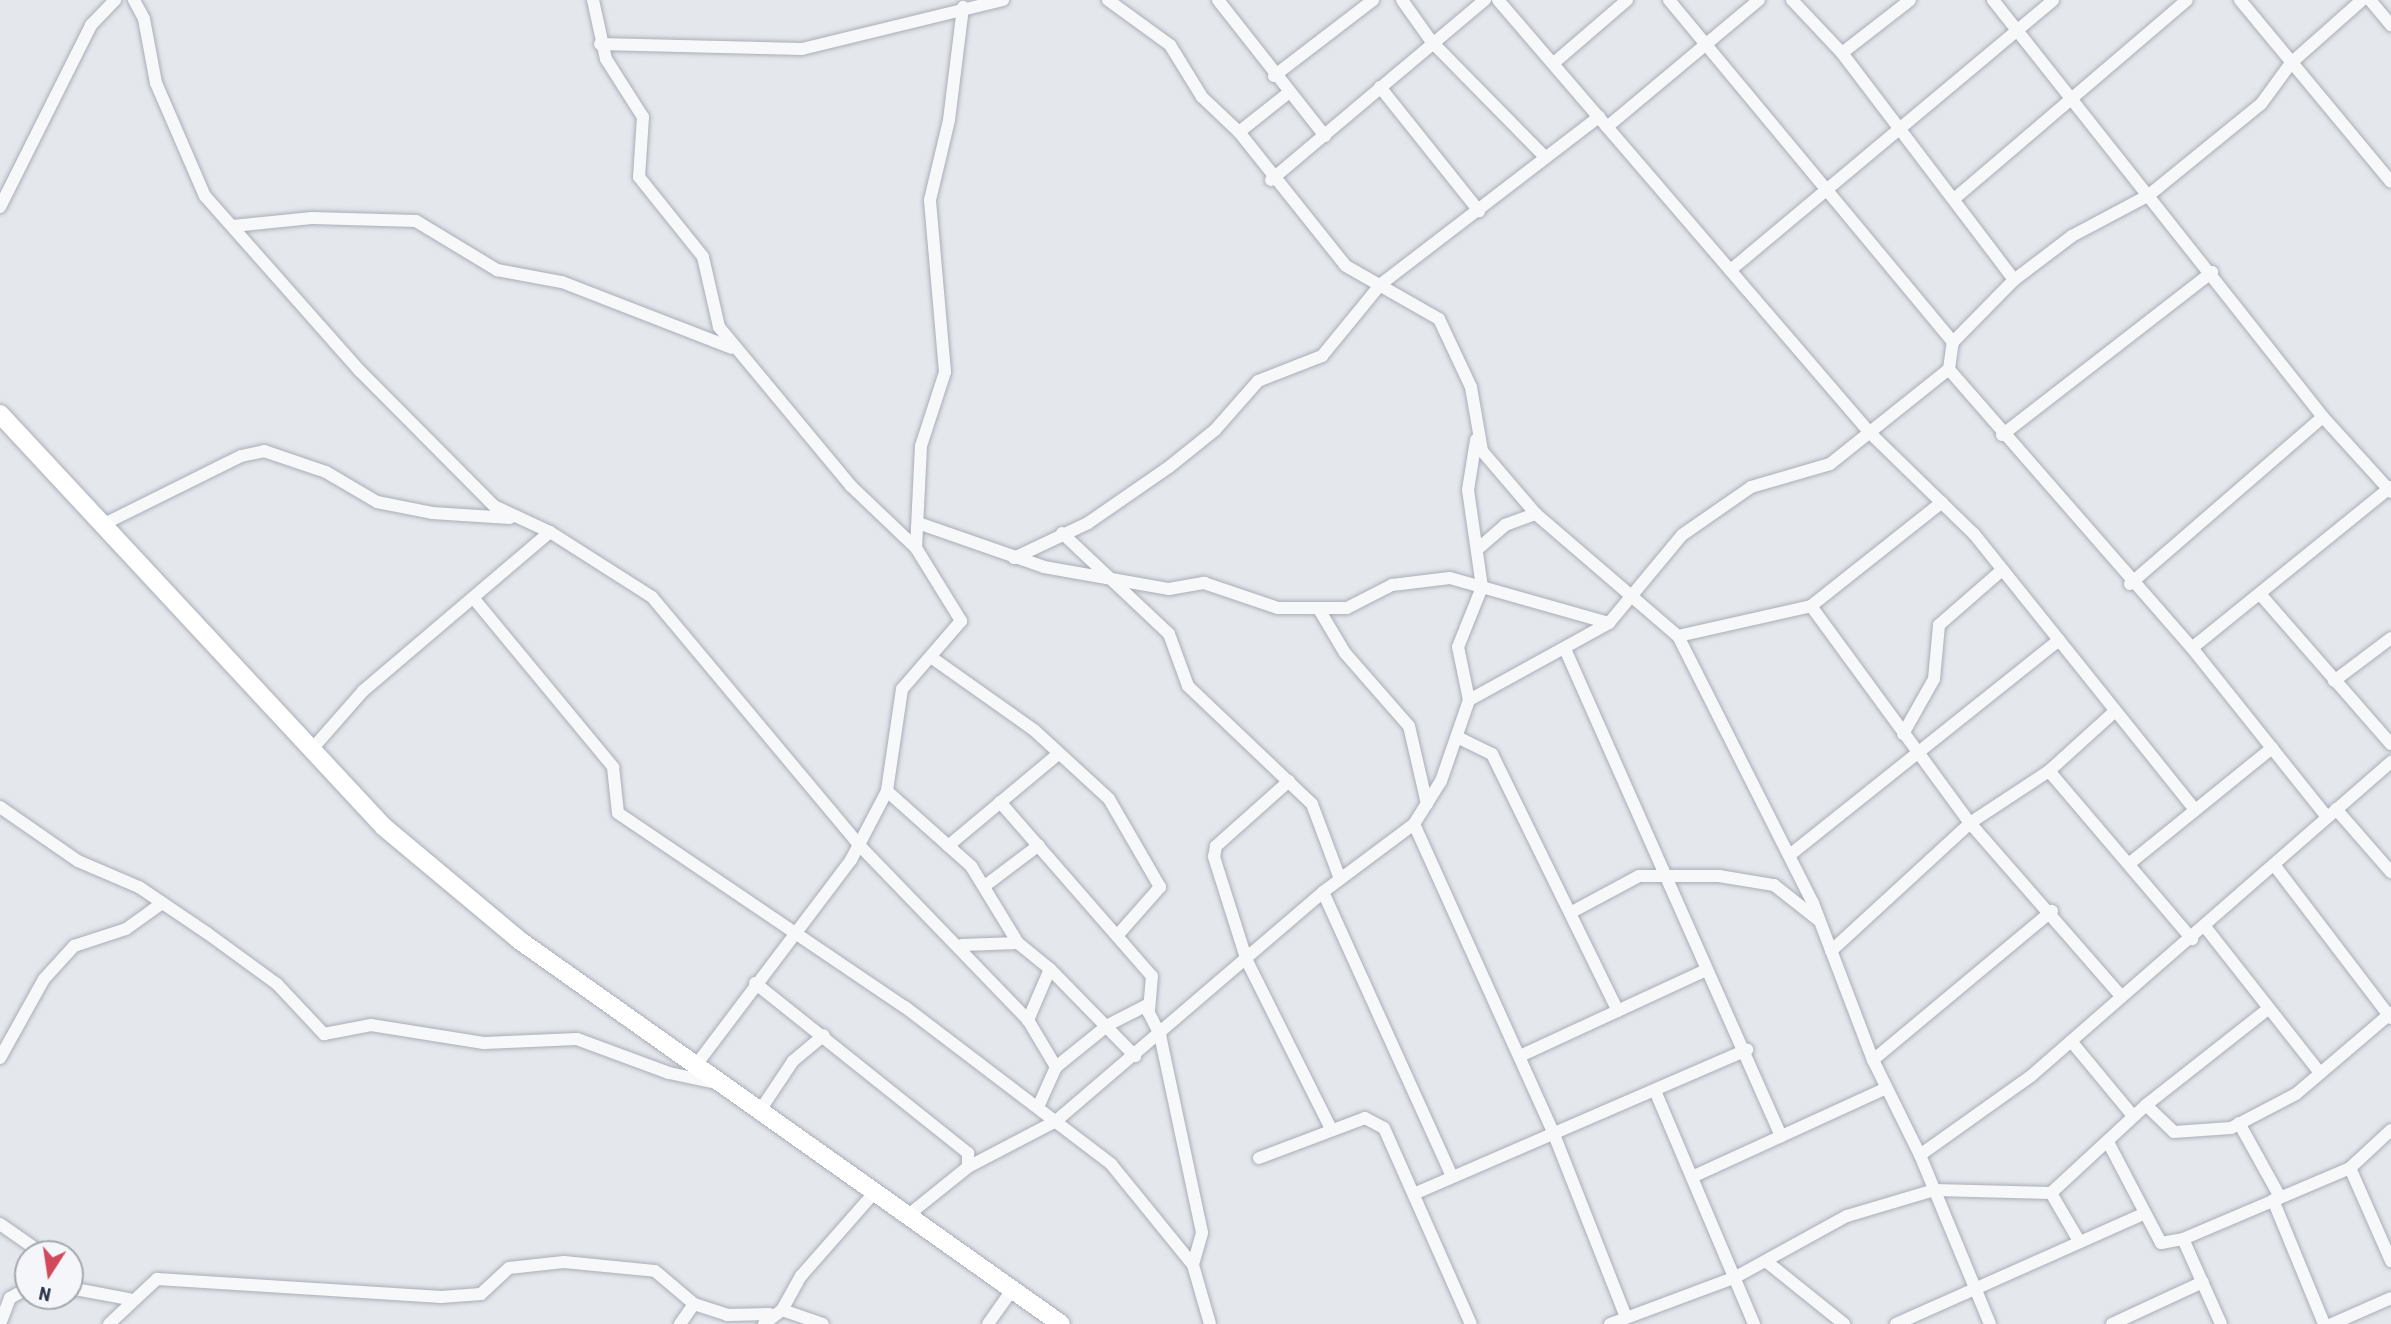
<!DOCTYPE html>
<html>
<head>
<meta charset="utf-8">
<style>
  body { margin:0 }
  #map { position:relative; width:2391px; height:1324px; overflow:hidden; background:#e4e7ec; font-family:"Roboto Condensed",sans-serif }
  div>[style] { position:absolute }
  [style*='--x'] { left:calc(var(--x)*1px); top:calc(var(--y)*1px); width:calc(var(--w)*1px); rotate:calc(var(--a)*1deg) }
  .roads { filter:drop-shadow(0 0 2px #a9aeb7) drop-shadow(0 0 2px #a9aeb7) }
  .street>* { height:12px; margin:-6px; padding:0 6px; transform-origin:6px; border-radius:6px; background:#f7f8fa }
  .secondary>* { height:18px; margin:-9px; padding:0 9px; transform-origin:9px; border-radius:9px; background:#fff }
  span { translate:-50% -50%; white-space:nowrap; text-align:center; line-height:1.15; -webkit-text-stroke:6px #f4f6f9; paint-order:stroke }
  .north { position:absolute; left:14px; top:1240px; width:70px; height:70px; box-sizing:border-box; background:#f4f6f9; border:2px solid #a4a8b1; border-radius:50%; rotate:192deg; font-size:19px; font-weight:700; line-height:28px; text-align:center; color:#2b3445 }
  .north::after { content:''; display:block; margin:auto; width:24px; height:32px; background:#d1495b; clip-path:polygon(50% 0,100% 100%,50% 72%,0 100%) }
</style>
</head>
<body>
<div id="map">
  <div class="roads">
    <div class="street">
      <i style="--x:134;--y:0;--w:21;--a:62"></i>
      <i style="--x:144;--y:19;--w:65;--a:79.4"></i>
      <i style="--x:156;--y:83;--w:123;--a:66.6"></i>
      <i style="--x:205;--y:196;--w:234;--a:48.5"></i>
      <i style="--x:360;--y:371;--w:190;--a:45.2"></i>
      <i style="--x:494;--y:506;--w:62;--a:24.9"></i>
      <i style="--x:550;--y:532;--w:121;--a:32.5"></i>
      <i style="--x:652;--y:597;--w:323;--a:50.1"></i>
      <i style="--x:859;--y:845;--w:243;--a:46"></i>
      <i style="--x:1028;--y:1020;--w:55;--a:59.2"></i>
      <i style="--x:1056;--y:1067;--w:44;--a:114.2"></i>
      <i style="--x:593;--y:0;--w:60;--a:77.6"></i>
      <i style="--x:606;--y:59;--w:69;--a:57.5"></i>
      <i style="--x:643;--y:117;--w:60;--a:93.8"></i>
      <i style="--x:639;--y:177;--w:102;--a:51.3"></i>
      <i style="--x:703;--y:257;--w:72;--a:77.1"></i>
      <i style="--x:719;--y:327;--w:207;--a:50.3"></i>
      <i style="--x:851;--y:486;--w:90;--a:43.6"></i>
      <i style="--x:916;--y:548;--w:86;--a:58.3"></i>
      <i style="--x:961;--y:621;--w:90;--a:130.9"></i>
      <i style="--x:902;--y:689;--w:103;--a:98.4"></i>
      <i style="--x:887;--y:791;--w:78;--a:117.6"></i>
      <i style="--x:851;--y:860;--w:258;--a:127.1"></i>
      <i style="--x:1108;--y:0;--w:77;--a:36"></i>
      <i style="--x:1170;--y:45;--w:61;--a:58.4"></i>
      <i style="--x:1202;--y:97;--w:51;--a:43.4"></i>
      <i style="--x:1239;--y:132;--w:171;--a:51.4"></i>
      <i style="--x:1346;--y:266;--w:107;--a:29.7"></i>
      <i style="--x:1439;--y:319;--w:75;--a:64.8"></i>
      <i style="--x:1471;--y:387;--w:65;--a:80.2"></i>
      <i style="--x:1482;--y:451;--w:83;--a:49.4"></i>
      <i style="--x:1536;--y:514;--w:187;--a:40.7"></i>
      <i style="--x:1678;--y:636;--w:299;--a:63.2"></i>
      <i style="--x:1813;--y:903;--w:168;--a:69.1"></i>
      <i style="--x:1873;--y:1060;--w:106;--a:63.7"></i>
      <i style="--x:1920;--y:1155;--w:183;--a:67.5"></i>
      <i style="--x:1218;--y:0;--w:173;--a:51.8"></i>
      <i style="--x:1402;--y:0;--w:50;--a:54.7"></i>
      <i style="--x:1431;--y:41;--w:160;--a:45.5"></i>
      <i style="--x:1498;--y:0;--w:571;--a:49.33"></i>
      <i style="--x:1870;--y:433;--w:145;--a:44.2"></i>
      <i style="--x:1974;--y:534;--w:350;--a:51.3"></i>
      <i style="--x:1669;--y:0;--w:445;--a:50.3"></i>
      <i style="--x:1792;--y:0;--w:73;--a:46.7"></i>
      <i style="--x:1842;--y:53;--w:285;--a:52.8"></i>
      <i style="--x:1993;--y:0;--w:532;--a:51.64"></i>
      <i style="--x:2323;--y:417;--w:101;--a:47.8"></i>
      <i style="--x:2240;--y:0;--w:236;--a:50.3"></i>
      <i style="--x:2370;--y:0;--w:33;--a:50"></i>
      <i style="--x:600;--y:44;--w:202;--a:1.4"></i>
      <i style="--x:802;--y:49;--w:207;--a:-13.7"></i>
      <i style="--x:1842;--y:53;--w:86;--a:-37.9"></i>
      <i style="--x:1555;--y:62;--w:95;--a:-40.7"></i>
      <i style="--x:1274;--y:76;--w:125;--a:-37.5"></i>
      <i style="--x:1380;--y:87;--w:159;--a:51.4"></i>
      <i style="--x:1607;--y:127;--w:198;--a:-39.9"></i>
      <i style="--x:1239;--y:132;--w:61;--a:-38.4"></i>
      <i style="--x:1271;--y:180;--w:280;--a:-40.1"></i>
      <i style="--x:1954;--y:199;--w:306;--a:-40.5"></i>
      <i style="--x:0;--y:207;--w:203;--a:-63.4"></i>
      <i style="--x:91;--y:25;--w:35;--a:-46"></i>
      <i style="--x:233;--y:226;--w:79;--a:-5.8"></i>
      <i style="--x:312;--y:218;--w:104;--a:1.7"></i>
      <i style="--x:416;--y:221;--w:95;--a:31.2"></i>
      <i style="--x:497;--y:270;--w:66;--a:10.5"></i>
      <i style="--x:562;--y:282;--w:182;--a:21.2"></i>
      <i style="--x:1733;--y:268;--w:417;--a:-39.9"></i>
      <i style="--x:2002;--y:435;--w:266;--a:-37.8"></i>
      <i style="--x:918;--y:523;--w:133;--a:19.2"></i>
      <i style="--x:1044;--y:567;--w:127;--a:10"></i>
      <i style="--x:1169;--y:589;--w:36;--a:-10"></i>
      <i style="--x:1204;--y:583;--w:78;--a:18.7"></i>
      <i style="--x:1278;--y:608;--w:69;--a:0"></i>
      <i style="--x:1347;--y:608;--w:51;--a:-27.1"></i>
      <i style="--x:1392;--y:585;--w:58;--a:-6.9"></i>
      <i style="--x:1450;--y:578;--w:165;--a:15.8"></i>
      <i style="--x:102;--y:525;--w:155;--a:-26.4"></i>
      <i style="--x:241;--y:456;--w:24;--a:-12"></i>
      <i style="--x:264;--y:451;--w:65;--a:18.7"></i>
      <i style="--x:326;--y:472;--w:59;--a:30.5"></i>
      <i style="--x:377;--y:502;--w:56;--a:11.3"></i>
      <i style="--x:432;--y:513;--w:78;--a:3.7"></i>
      <i style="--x:1062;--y:533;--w:147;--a:43.3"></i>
      <i style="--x:1169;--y:634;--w:55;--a:69.9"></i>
      <i style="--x:1188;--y:686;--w:171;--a:43.6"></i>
      <i style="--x:1312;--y:804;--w:80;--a:69.5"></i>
      <i style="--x:1480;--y:547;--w:33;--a:-41"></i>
      <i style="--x:1505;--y:525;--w:33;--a:-20"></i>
      <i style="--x:916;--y:548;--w:102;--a:-87.2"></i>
      <i style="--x:921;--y:446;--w:78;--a:-72"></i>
      <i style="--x:945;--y:372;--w:173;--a:-95"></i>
      <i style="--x:930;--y:200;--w:82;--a:-76.6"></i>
      <i style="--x:949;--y:120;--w:114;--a:-82.9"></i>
      <i style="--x:1014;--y:558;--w:82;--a:-25.3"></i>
      <i style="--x:1088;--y:523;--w:98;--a:-34.7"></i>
      <i style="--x:1169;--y:467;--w:59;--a:-38.8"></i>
      <i style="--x:1215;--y:430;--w:65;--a:-48.7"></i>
      <i style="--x:1258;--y:381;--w:69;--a:-21.3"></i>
      <i style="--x:1322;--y:356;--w:93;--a:-50.7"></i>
      <i style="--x:1381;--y:284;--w:275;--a:-37.5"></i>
      <i style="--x:2130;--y:584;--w:255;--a:-40.9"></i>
      <i style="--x:2260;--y:594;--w:199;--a:48.9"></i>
      <i style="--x:475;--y:600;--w:217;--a:50.4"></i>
      <i style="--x:613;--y:767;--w:46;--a:83.8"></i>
      <i style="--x:618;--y:813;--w:346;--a:34.1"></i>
      <i style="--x:905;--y:1007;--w:259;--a:37.3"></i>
      <i style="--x:1111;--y:1164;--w:130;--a:50.9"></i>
      <i style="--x:1193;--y:1265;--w:61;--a:73.9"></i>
      <i style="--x:1811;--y:606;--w:269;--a:53.8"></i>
      <i style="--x:1970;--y:823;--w:227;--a:48.9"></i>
      <i style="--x:1320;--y:611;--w:49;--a:59.2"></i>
      <i style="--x:1345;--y:653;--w:97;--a:48.8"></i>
      <i style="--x:1409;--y:726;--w:80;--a:77"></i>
      <i style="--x:1678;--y:636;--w:136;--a:-12.7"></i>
      <i style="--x:1811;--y:606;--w:167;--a:-38.4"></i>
      <i style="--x:2192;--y:648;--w:256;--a:-39"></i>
      <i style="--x:1565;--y:649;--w:533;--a:66.08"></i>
      <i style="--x:931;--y:657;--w:126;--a:35.3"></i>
      <i style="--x:1034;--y:730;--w:102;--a:42.6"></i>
      <i style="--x:1109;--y:799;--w:102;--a:59.9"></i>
      <i style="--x:1160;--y:887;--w:65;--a:131.3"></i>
      <i style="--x:2334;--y:681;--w:71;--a:-37"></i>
      <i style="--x:1469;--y:700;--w:54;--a:-101.7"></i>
      <i style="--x:1458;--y:647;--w:65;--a:-68.2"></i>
      <i style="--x:1482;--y:587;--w:98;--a:-98.2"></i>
      <i style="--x:1468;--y:490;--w:51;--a:-80.9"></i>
      <i style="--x:1903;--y:734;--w:63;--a:-60.6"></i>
      <i style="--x:1934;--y:679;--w:54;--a:-84.7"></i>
      <i style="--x:1939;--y:625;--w:84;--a:-41.1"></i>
      <i style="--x:1457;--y:737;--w:39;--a:26"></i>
      <i style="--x:1492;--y:754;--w:286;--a:63.9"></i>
      <i style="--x:313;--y:748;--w:76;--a:-48.7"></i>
      <i style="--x:363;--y:691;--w:245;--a:-40.4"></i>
      <i style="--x:2049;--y:771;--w:221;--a:49.6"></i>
      <i style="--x:1289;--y:781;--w:98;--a:138.3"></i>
      <i style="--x:1216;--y:846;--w:11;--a:100"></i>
      <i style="--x:1214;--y:857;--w:109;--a:72.4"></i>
      <i style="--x:1247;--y:961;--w:188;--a:63.4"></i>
      <i style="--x:887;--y:791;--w:113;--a:41.8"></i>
      <i style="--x:971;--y:866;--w:90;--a:58.6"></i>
      <i style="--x:1018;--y:943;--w:41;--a:39.1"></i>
      <i style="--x:1050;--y:969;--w:56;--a:113.3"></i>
      <i style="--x:1000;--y:802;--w:231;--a:48.9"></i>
      <i style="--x:1152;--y:976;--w:37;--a:95"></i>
      <i style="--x:1149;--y:1013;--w:25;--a:63"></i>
      <i style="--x:1160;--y:1035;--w:202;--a:78"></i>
      <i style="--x:1202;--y:1233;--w:33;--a:106"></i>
      <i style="--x:0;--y:807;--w:95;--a:34.7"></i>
      <i style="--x:78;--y:861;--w:66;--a:23.1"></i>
      <i style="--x:139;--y:887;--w:82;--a:34.1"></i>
      <i style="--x:207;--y:933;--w:87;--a:36.1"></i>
      <i style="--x:277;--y:984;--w:69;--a:46.8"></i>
      <i style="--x:324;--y:1034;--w:48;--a:-10.8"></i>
      <i style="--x:371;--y:1025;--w:114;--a:9.1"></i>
      <i style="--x:484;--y:1043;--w:93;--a:-2.5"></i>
      <i style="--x:577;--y:1039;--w:98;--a:20.3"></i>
      <i style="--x:669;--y:1073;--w:49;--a:11.8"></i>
      <i style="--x:2336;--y:809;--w:84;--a:48.9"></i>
      <i style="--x:2327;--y:817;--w:216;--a:-128.6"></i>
      <i style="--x:2192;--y:648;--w:370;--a:-131.1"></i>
      <i style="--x:1949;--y:369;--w:27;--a:-82"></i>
      <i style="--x:1953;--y:342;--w:87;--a:-45.5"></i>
      <i style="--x:2014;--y:280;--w:73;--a:-37.2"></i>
      <i style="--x:2072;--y:236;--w:87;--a:-28"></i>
      <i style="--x:2149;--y:195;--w:144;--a:-39.1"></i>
      <i style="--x:2261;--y:104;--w:51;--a:-53.8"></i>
      <i style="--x:2291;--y:63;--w:95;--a:-41.6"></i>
      <i style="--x:1414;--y:824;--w:343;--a:65.7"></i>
      <i style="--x:1555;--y:1137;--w:193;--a:68.5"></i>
      <i style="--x:948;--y:846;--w:143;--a:-39.9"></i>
      <i style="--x:1791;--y:854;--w:343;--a:-38.6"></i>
      <i style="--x:2130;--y:863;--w:183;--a:-39"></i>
      <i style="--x:2275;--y:866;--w:191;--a:52.7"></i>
      <i style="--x:986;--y:885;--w:66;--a:-37"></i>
      <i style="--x:1323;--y:892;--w:312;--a:65.6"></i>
      <i style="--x:1570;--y:913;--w:78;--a:-28.2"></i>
      <i style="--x:1639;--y:876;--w:80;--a:0"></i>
      <i style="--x:1719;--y:876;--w:56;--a:9.3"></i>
      <i style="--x:1774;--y:885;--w:55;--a:38.3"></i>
      <i style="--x:2206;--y:928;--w:184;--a:51.8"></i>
      <i style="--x:962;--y:945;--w:56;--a:-2"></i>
      <i style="--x:1831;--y:951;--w:189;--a:-42.6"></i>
      <i style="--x:1970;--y:823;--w:95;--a:-33.4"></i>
      <i style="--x:2049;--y:771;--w:86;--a:-42.2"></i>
      <i style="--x:1050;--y:969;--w:122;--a:45.7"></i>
      <i style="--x:755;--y:983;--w:273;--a:38.6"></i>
      <i style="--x:968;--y:1153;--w:14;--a:90"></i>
      <i style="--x:968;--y:1167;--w:78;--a:141.2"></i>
      <i style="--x:2071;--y:1041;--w:97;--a:50.4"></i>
      <i style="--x:1520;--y:1056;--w:205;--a:-24.8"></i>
      <i style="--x:0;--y:1058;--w:90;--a:-60.9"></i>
      <i style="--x:44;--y:979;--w:45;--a:-47.7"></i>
      <i style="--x:74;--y:946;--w:55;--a:-18.1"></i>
      <i style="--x:126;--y:929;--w:44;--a:-35.8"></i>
      <i style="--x:1873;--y:1060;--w:233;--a:-39.8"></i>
      <i style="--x:1056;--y:1067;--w:67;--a:-38.9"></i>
      <i style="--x:1108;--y:1025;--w:46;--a:-27.1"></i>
      <i style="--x:1656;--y:1093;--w:251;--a:67"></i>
      <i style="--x:2146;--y:1105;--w:39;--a:44"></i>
      <i style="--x:2174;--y:1132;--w:57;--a:-4"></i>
      <i style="--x:2231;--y:1128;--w:73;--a:-27.6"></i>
      <i style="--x:2296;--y:1094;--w:125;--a:-40.5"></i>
      <i style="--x:759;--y:1112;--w:61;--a:-56.3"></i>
      <i style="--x:793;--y:1061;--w:40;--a:-40"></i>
      <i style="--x:2239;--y:1123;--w:85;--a:61"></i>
      <i style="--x:2108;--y:1142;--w:114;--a:62.3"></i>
      <i style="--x:2161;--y:1243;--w:22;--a:-10"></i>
      <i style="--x:2183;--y:1239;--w:93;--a:65.9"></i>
      <i style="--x:1920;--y:1155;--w:136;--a:-35.4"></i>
      <i style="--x:2031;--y:1076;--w:478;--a:-41.1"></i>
      <i style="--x:1259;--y:1158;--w:113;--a:-20.7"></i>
      <i style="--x:1365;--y:1118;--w:21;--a:28"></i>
      <i style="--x:1384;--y:1128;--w:214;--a:66.1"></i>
      <i style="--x:968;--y:1167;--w:99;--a:-27.6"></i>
      <i style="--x:1056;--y:1121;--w:352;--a:-40.6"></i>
      <i style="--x:1323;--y:892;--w:114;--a:-36.8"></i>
      <i style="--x:1414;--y:824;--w:51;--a:-57.9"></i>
      <i style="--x:1441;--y:781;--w:86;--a:-70.9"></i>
      <i style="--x:1469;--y:700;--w:160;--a:-28.8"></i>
      <i style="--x:1609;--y:623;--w:114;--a:-50.3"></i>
      <i style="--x:1682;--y:535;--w:84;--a:-34.8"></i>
      <i style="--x:1751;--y:487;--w:82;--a:-16.2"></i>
      <i style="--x:1830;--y:464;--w:152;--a:-38.6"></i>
      <i style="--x:2350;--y:1168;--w:102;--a:66.2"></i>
      <i style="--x:1692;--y:1177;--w:213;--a:-24.6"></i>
      <i style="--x:1416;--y:1193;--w:361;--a:-23.4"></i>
      <i style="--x:2051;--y:1193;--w:129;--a:-42.8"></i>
      <i style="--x:2146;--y:1105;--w:155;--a:-38.2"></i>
      <i style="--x:2273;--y:1200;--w:134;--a:67.6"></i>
      <i style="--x:0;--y:1224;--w:52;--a:34.9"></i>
      <i style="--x:2183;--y:1239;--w:181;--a:-23"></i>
      <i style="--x:2350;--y:1168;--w:56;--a:-42.8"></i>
      <i style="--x:1767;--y:1262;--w:99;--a:38.8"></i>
      <i style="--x:70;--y:1288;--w:60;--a:10.6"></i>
      <i style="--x:782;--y:1310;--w:39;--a:-61"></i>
      <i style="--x:801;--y:1276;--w:111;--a:-48.7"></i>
      <i style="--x:0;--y:1324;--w:28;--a:-69"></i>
      <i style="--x:10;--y:1298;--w:21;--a:-29"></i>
      <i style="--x:109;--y:1324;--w:66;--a:-43.2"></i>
      <i style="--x:157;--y:1279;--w:285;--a:3.6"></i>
      <i style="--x:441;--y:1297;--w:40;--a:-4.3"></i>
      <i style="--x:481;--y:1294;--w:38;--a:-43"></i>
      <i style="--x:509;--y:1268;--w:55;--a:-6.2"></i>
      <i style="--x:564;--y:1262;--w:91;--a:5.6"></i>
      <i style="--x:655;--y:1271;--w:51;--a:40.2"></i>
      <i style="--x:694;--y:1304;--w:35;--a:18"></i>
      <i style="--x:727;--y:1315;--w:43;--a:-1.3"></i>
      <i style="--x:680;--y:1324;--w:24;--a:-55"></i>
      <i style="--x:764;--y:1324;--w:23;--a:-38"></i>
      <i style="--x:782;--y:1310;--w:43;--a:18.9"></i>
      <i style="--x:988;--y:1324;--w:42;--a:-54.8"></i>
      <i style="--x:1610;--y:1324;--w:132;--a:-20.4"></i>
      <i style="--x:1734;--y:1278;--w:129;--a:-28.8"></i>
      <i style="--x:1847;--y:1216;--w:92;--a:-16.5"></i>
      <i style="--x:1935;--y:1190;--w:116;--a:1.5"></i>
      <i style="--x:2051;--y:1193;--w:56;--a:59.7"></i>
      <i style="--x:1896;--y:1324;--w:270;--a:-24"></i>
      <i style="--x:2112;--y:1324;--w:100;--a:-24.8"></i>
      <i style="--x:2332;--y:1324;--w:64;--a:-23.8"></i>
    </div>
    <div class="secondary">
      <i style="--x:0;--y:414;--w:564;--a:47.08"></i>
      <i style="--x:384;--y:827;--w:176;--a:39.9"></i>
      <i style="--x:519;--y:940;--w:664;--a:35.32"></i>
    </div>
  </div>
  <div class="north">N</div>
</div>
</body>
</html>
